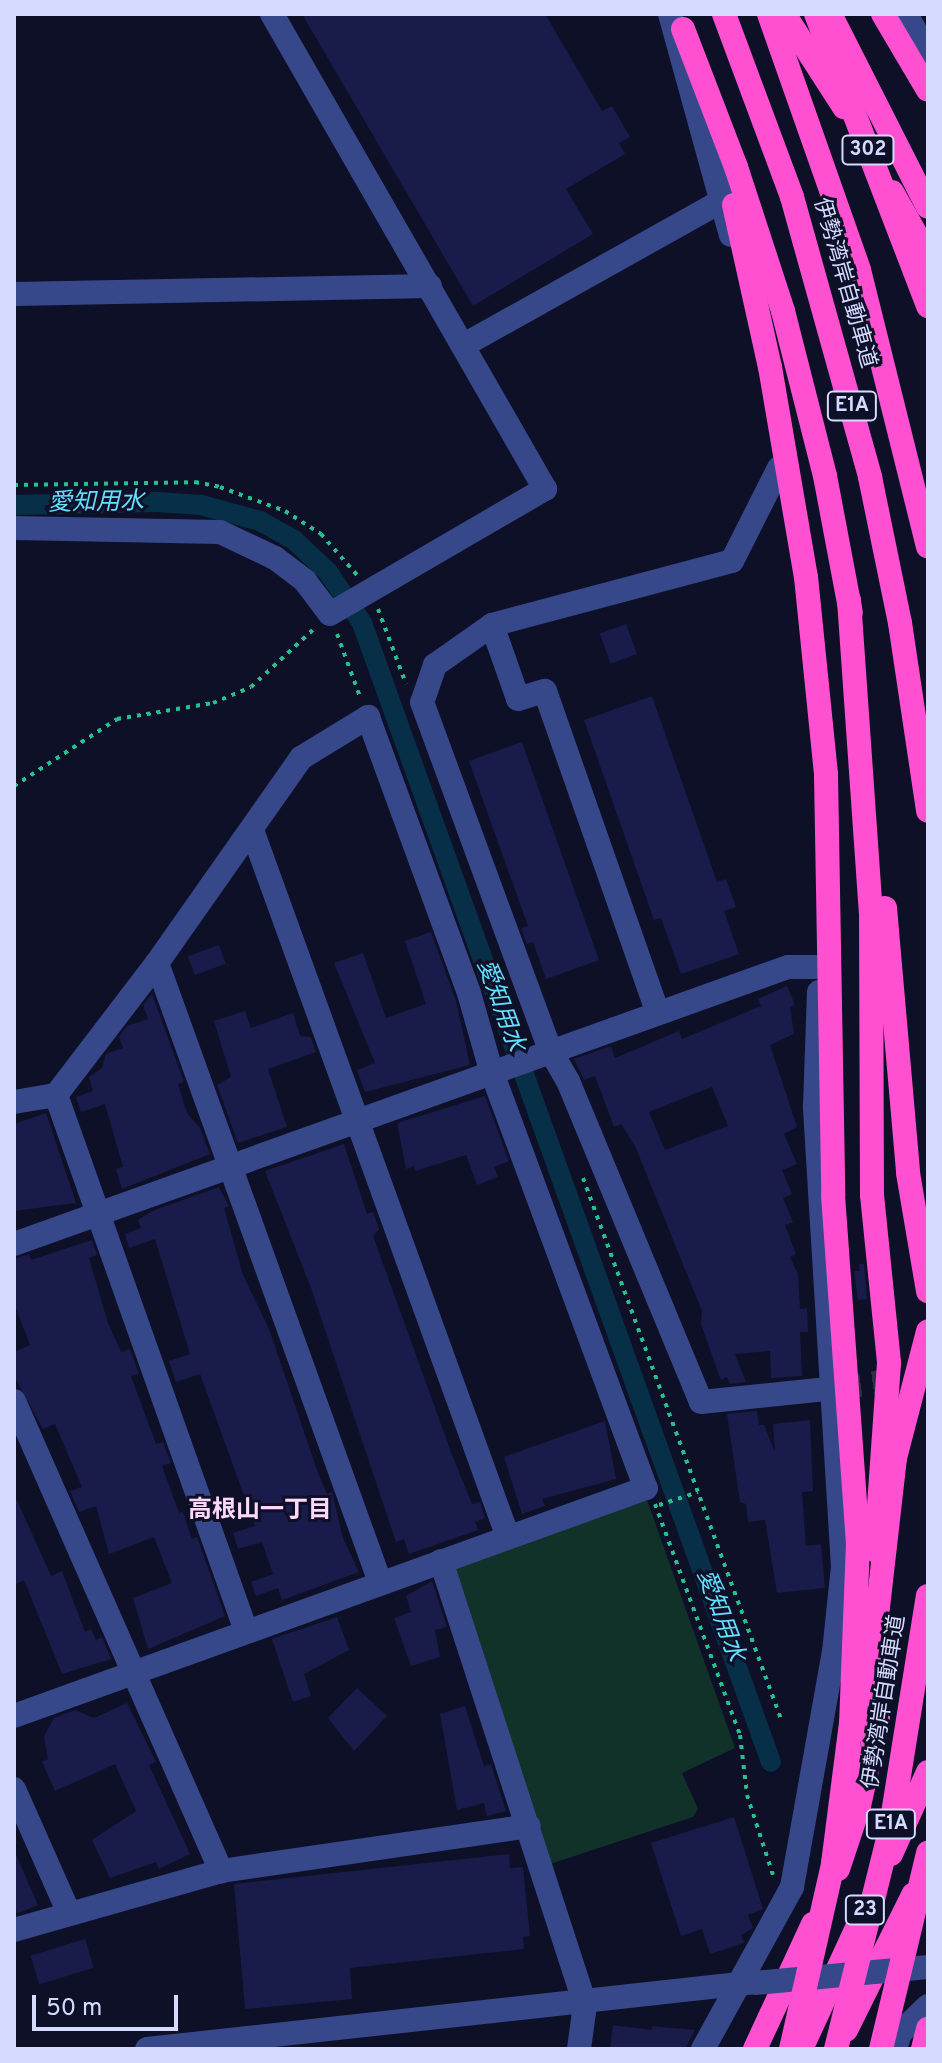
<!DOCTYPE html>
<html>
<head>
<meta charset="utf-8">
<style>
  body { margin:0 }
  #map { position:relative; width:942px; height:2063px; overflow:hidden; background:#0e1028; font-family:Overpass,"Noto Sans JP",sans-serif }
  div>[style] { position:absolute }
  [style*='--x'] { left:calc(var(--x)*1px); top:calc(var(--y)*1px); width:calc(var(--w)*1px); rotate:calc(var(--a)*1deg) }
  .green>* { inset:0; background:#103228 }
  .canal>* { height:20px; margin:-10px; padding:0 10px; transform-origin:10px; border-radius:10px; background:#073048 }
  .building>* { inset:0; background:#191b4a; transform-origin:0 0 }
  .minor-tunnel>* { height:24px; margin-top:-12px; transform-origin:0; background:repeating-linear-gradient(90deg,#2c2e48 0 24px,transparent 0 36px) }
  .path>* { height:4px; margin-top:-2px; transform-origin:0; background:repeating-linear-gradient(90deg,#27c18f 0 4px,transparent 0 10px) }
  .minor>* { height:24px; margin:-12px; padding:0 12px; transform-origin:12px; border-radius:12px; background:#36488a }
  .highway>* { height:24px; margin:-12px; padding:0 12px; transform-origin:12px; border-radius:12px; background:#ff50d1 }
  .minor-bridge>* { height:24px; margin:-12px; padding:0 12px; transform-origin:12px; border-radius:12px; background:#36488a }
  .highway-bridge>* { height:24px; margin:-12px; padding:0 12px; transform-origin:12px; border-radius:12px; background:#ff50d1 }
  span { translate:-50% -50%; white-space:nowrap; text-align:center; line-height:1.15; -webkit-text-stroke:6px #0e1028; paint-order:stroke }
  .shield-label span { padding:2px 6px; background:#0e1028; border:2px solid; border-radius:6px; -webkit-text-stroke-width:0 }
  .shield-label { font-size:20px; color:#d5dbff; font-weight:700 }
  .street-label { font-size:22px; color:#d5dbff }
  .water-label { font-size:24px; color:#63dfff; font-style:italic }
  .neighbourhood-label { font-size:24px; color:#ffd7fb; font-weight:700 }
  .frame { position:absolute; inset:0; border:16px solid #d5dbff; pointer-events:none }
  .scale { position:absolute; left:32px; top:1995px; width:146px; height:36px; box-sizing:border-box; border:4px solid #d5dbff; border-top:0; padding-left:10px; font-size:24px; line-height:28px; white-space:nowrap; color:#d5dbff; -webkit-text-stroke:6px #0e1028; paint-order:stroke }
</style>
</head>
<body>
<div id="map">
  <div class="green">
    <i style="clip-path:polygon(646px 1497px,735px 1748px,682px 1773px,698px 1809px,693px 1817px,550px 1864px,454px 1567px)"></i>
  </div>
  <div class="canal">
    <i style="--x:14;--y:505;--w:143;--a:-1.2"></i>
    <i style="--x:157;--y:502;--w:44;--a:3.9"></i>
    <i style="--x:201;--y:505;--w:61;--a:15.2"></i>
    <i style="--x:260;--y:521;--w:39;--a:29"></i>
    <i style="--x:294;--y:540;--w:47;--a:43.3"></i>
    <i style="--x:328;--y:572;--w:61;--a:56.3"></i>
    <i style="--x:362;--y:623;--w:1210;--a:70.25"></i>
  </div>
  <div class="building">
    <i style="clip-path:polygon(302px 14px,545px 14px,602px 111px,612px 106px,630px 137px,619px 143px,625px 154px,566px 189px,593px 234px,473px 306px)"></i>
    <i style="left:626px;top:624px;width:32px;height:28px;rotate:70deg"></i>
    <i style="clip-path:polygon(652px 696px,717px 882px,726px 879px,736px 907px,724px 911px,739px 954px,681px 974px,661px 918px,654px 920px,584px 720px)"></i>
    <i style="clip-path:polygon(522px 742px,599px 960px,546px 979px,533px 942px,527px 944px,523px 934px,521px 928px,528px 926px,469px 761px)"></i>
    <i style="clip-path:polygon(431px 932px,456px 1001px,470px 1065px,365px 1092px,357px 1070px,375px 1063px,334px 963px,363px 953px,386px 1018px,426px 1004px,405px 941px)"></i>
    <i style="left:219px;top:945px;width:20px;height:33px;rotate:70deg"></i>
    <i style="clip-path:polygon(evenodd,787px 986px,795px 1005px,790px 1007px,794px 1034px,770px 1045px,797px 1127px,784px 1134px,797px 1164px,782px 1170px,792px 1194px,783px 1198px,793px 1222px,785px 1225px,796px 1254px,790px 1257px,798px 1274px,800px 1309px,807px 1308px,808px 1332px,800px 1332px,802px 1376px,771px 1378px,770px 1351px,735px 1354px,746px 1382px,730px 1384px,727px 1377px,721px 1380px,714px 1361px,701px 1324px,702px 1311px,635px 1146px,621px 1124px,614px 1127px,595px 1076px,584px 1080px,574px 1059px,611px 1046px,615px 1058px,679px 1031px,682px 1039px,761px 1006px,758px 999px,787px 986px,712px 1087px,728px 1126px,665px 1150px,649px 1112px,712px 1087px)"></i>
    <i style="clip-path:polygon(152px 994px,184px 1082px,178px 1084px,187px 1113px,200px 1128px,210px 1154px,122px 1189px,116px 1169px,123px 1167px,105px 1104px,81px 1112px,76px 1097px,93px 1091px,89px 1077px,102px 1068px,106px 1054px,123px 1048px,119px 1037px,127px 1026px,148px 1019px,143px 1005px)"></i>
    <i style="clip-path:polygon(245px 1011px,251px 1028px,293px 1013px,300px 1036px,311px 1037px,316px 1052px,268px 1069px,287px 1127px,238px 1143px,217px 1085px,231px 1077px,214px 1021px)"></i>
    <i style="clip-path:polygon(485px 1096px,509px 1161px,494px 1167px,498px 1177px,477px 1185px,466px 1155px,415px 1171px,414px 1166px,406px 1169px,397px 1123px)"></i>
    <i style="clip-path:polygon(46px 1113px,76px 1203px,14px 1211px,14px 1124px)"></i>
    <i style="clip-path:polygon(344px 1144px,367px 1214px,373px 1212px,379px 1229px,373px 1236px,451px 1452px,472px 1504px,480px 1502px,485px 1518px,475px 1522px,478px 1530px,409px 1554px,404px 1539px,396px 1542px,311px 1288px,265px 1171px)"></i>
    <i style="clip-path:polygon(219px 1187px,229px 1206px,224px 1208px,243px 1275px,269px 1329px,318px 1473px,327px 1494px,332px 1492px,343px 1538px,359px 1572px,282px 1600px,278px 1588px,256px 1596px,251px 1582px,273px 1574px,262px 1542px,238px 1549px,233px 1533px,255px 1526px,200px 1374px,176px 1382px,169px 1361px,190px 1354px,155px 1239px,129px 1248px,125px 1234px,141px 1228px,138px 1220px,152px 1211px)"></i>
    <i style="clip-path:polygon(92px 1240px,97px 1255px,89px 1258px,108px 1323px,121px 1352px,130px 1349px,139px 1374px,131px 1376px,156px 1444px,163px 1442px,171px 1463px,162px 1466px,179px 1513px,183px 1512px,192px 1539px,197px 1537px,225px 1616px,148px 1649px,133px 1598px,172px 1583px,154px 1537px,109px 1554px,96px 1506px,79px 1512px,70px 1491px,82px 1487px,55px 1424px,43px 1429px,14px 1376px,14px 1352px,30px 1345px,14px 1303px,14px 1259px,29px 1254px,31px 1260px)"></i>
    <i style="clip-path:polygon(859px 1264px,864px 1264px,867px 1299px,858px 1300px,854px 1271px,860px 1271px)"></i>
    <i style="clip-path:polygon(757px 1411px,759px 1425px,764px 1425px,775px 1452px,773px 1424px,810px 1420px,813px 1491px,802px 1492px,806px 1546px,821px 1544px,825px 1588px,777px 1593px,765px 1520px,748px 1522px,746px 1504px,740px 1502px,727px 1414px)"></i>
    <i style="clip-path:polygon(605px 1421px,616px 1479px,542px 1499px,545px 1506px,522px 1514px,504px 1457px)"></i>
    <i style="clip-path:polygon(14px 1494px,51px 1576px,62px 1571px,85px 1632px,91px 1629px,96px 1640px,102px 1637px,111px 1659px,62px 1674px,24px 1580px,14px 1585px)"></i>
    <i style="clip-path:polygon(432px 1581px,447px 1627px,435px 1630px,440px 1657px,411px 1666px,394px 1618px,411px 1612px,406px 1596px)"></i>
    <i style="clip-path:polygon(337px 1617px,349px 1650px,304px 1674px,311px 1696px,293px 1702px,272px 1639px)"></i>
    <i style="clip-path:polygon(357px 1688px,387px 1716px,354px 1751px,328px 1718px)"></i>
    <i style="clip-path:polygon(127px 1703px,156px 1762px,149px 1765px,190px 1854px,159px 1869px,156px 1862px,110px 1878px,92px 1840px,136px 1811px,115px 1764px,55px 1791px,42px 1762px,48px 1759px,44px 1736px,54px 1718px,75px 1710px,94px 1718px)"></i>
    <i style="clip-path:polygon(465px 1706px,484px 1766px,491px 1764px,506px 1811px,487px 1816px,484px 1803px,457px 1810px,440px 1714px)"></i>
    <i style="clip-path:polygon(734px 1817px,763px 1909px,748px 1915px,753px 1928px,741px 1935px,744px 1943px,710px 1954px,702px 1929px,681px 1936px,651px 1843px)"></i>
    <i style="clip-path:polygon(14px 1850px,38px 1905px,19px 1913px,14px 1912px)"></i>
    <i style="clip-path:polygon(509px 1854px,510px 1868px,523px 1867px,530px 1936px,523px 1937px,524px 1949px,350px 1968px,352px 1999px,245px 2009px,234px 1884px)"></i>
    <i style="left:85px;top:1939px;width:30px;height:57px;rotate:73deg"></i>
    <i style="clip-path:polygon(613px 2025px,652px 2030px,652px 2026px,695px 2030px,685px 2049px,610px 2049px)"></i>
  </div>
  <div class="minor-tunnel">
    <i style="--x:837;--y:1388;--w:92;--a:-7.5"></i>
  </div>
  <div class="path">
    <i style="--x:14;--y:485;--w:181;--a:-0.9"></i>
    <i style="--x:195;--y:482;--w:25;--a:11"></i>
    <i style="--x:220;--y:487;--w:69;--a:20.3"></i>
    <i style="--x:285;--y:511;--w:43;--a:32.6"></i>
    <i style="--x:321;--y:534;--w:55;--a:48.7"></i>
    <i style="--x:378;--y:609;--w:80;--a:69.5"></i>
    <i style="--x:337;--y:634;--w:67;--a:69.9"></i>
    <i style="--x:14;--y:786;--w:123;--a:-33"></i>
    <i style="--x:117;--y:719;--w:97;--a:-9.5"></i>
    <i style="--x:213;--y:703;--w:41;--a:-22.8"></i>
    <i style="--x:251;--y:687;--w:88;--a:-42.7"></i>
    <i style="--x:583;--y:1178;--w:576;--a:69.9"></i>
    <i style="--x:655;--y:1504;--w:246;--a:69.8"></i>
    <i style="--x:740;--y:1735;--w:60;--a:83.3"></i>
    <i style="--x:747;--y:1795;--w:84;--a:72"></i>
    <i style="--x:659;--y:1505;--w:41;--a:-18.4"></i>
  </div>
  <div class="minor">
    <i style="--x:670;--y:14;--w:229;--a:74.6"></i>
    <i style="--x:906;--y:14;--w:46;--a:61.2"></i>
    <i style="--x:14;--y:294;--w:416;--a:-1.1"></i>
    <i style="--x:464;--y:345;--w:295;--a:-29.2"></i>
    <i style="--x:779;--y:468;--w:104;--a:116.8"></i>
    <i style="--x:732;--y:561;--w:248;--a:165.1"></i>
    <i style="--x:492;--y:625;--w:70;--a:144.9"></i>
    <i style="--x:435;--y:665;--w:39;--a:109"></i>
    <i style="--x:422;--y:702;--w:371;--a:69.8"></i>
    <i style="--x:550;--y:1050;--w:36;--a:60"></i>
    <i style="--x:568;--y:1081;--w:347;--a:67.5"></i>
    <i style="--x:701;--y:1402;--w:137;--a:-5.9"></i>
    <i style="--x:14;--y:528;--w:206;--a:1.1"></i>
    <i style="--x:220;--y:532;--w:61;--a:25.3"></i>
    <i style="--x:275;--y:558;--w:38;--a:37"></i>
    <i style="--x:305;--y:581;--w:41;--a:52.9"></i>
    <i style="--x:330;--y:614;--w:249;--a:-30.2"></i>
    <i style="--x:545;--y:489;--w:548;--a:-119.89"></i>
    <i style="--x:492;--y:625;--w:78;--a:70.6"></i>
    <i style="--x:518;--y:699;--w:28;--a:-17"></i>
    <i style="--x:545;--y:691;--w:341;--a:70.7"></i>
    <i style="--x:252;--y:830;--w:752;--a:70.1"></i>
    <i style="--x:157;--y:963;--w:658;--a:70.19"></i>
    <i style="--x:56;--y:1095;--w:569;--a:70.48"></i>
    <i style="--x:14;--y:1102;--w:43;--a:-9.5"></i>
    <i style="--x:56;--y:1095;--w:166;--a:-52.6"></i>
    <i style="--x:157;--y:963;--w:251;--a:-54.9"></i>
    <i style="--x:301;--y:758;--w:79;--a:-31.5"></i>
    <i style="--x:368;--y:717;--w:294;--a:69.9"></i>
    <i style="--x:469;--y:993;--w:80;--a:74.1"></i>
    <i style="--x:491;--y:1070;--w:446;--a:69.7"></i>
    <i style="--x:646;--y:1488;--w:672;--a:160.16"></i>
    <i style="--x:14;--y:1244;--w:822;--a:-19.69"></i>
    <i style="--x:788;--y:967;--w:33;--a:0"></i>
    <i style="--x:14;--y:1401;--w:514;--a:66.23"></i>
    <i style="--x:441;--y:1561;--w:467;--a:72"></i>
    <i style="--x:585;--y:2005;--w:44;--a:97.8"></i>
    <i style="--x:14;--y:1789;--w:136;--a:66.1"></i>
    <i style="--x:14;--y:1930;--w:215;--a:-15.9"></i>
    <i style="--x:221;--y:1871;--w:311;--a:-8.3"></i>
    <i style="--x:147;--y:2049;--w:605;--a:-6.27"></i>
    <i style="--x:703;--y:2049;--w:185;--a:-61.2"></i>
    <i style="--x:792;--y:1887;--w:239;--a:-79.9"></i>
    <i style="--x:834;--y:1652;--w:85;--a:-84"></i>
    <i style="--x:843;--y:1567;--w:462;--a:-93.5"></i>
    <i style="--x:815;--y:1106;--w:114;--a:-88"></i>
    <i style="--x:895;--y:2049;--w:17;--a:-73"></i>
    <i style="--x:900;--y:2033;--w:39;--a:-44"></i>
  </div>
  <div class="highway">
    <i style="--x:724;--y:14;--w:195;--a:69.6"></i>
    <i style="--x:792;--y:197;--w:291;--a:74.4"></i>
    <i style="--x:870;--y:477;--w:149;--a:78.4"></i>
    <i style="--x:900;--y:623;--w:190;--a:81.5"></i>
    <i style="--x:769;--y:14;--w:271;--a:70.6"></i>
    <i style="--x:859;--y:270;--w:285;--a:76"></i>
    <i style="--x:784;--y:14;--w:111;--a:57.2"></i>
    <i style="--x:830;--y:14;--w:216;--a:63.1"></i>
    <i style="--x:883;--y:14;--w:88;--a:59.4"></i>
    <i style="--x:683;--y:29;--w:148;--a:69"></i>
    <i style="--x:736;--y:167;--w:151;--a:71.9"></i>
    <i style="--x:783;--y:311;--w:170;--a:75.7"></i>
    <i style="--x:825;--y:476;--w:139;--a:79.3"></i>
    <i style="--x:892;--y:192;--w:73;--a:60.6"></i>
    <i style="--x:734;--y:205;--w:166;--a:77.5"></i>
    <i style="--x:849;--y:600;--w:313;--a:86"></i>
    <i style="--x:871;--y:912;--w:283;--a:89.8"></i>
    <i style="--x:872;--y:1195;--w:169;--a:84.2"></i>
    <i style="--x:889;--y:1363;--w:188;--a:94"></i>
    <i style="--x:885;--y:908;--w:266;--a:85"></i>
    <i style="--x:908;--y:1173;--w:120;--a:80.4"></i>
    <i style="--x:891;--y:1854;--w:90;--a:-65.7"></i>
    <i style="--x:838;--y:1869;--w:66;--a:-71.6"></i>
    <i style="--x:859;--y:1806;--w:88;--a:-77.5"></i>
    <i style="--x:878;--y:1720;--w:33;--a:-97"></i>
    <i style="--x:846;--y:2030;--w:151;--a:-63.6"></i>
    <i style="--x:755;--y:2049;--w:138;--a:-65.1"></i>
    <i style="--x:801;--y:2049;--w:145;--a:-65.2"></i>
    <i style="--x:923;--y:2049;--w:21;--a:-76"></i>
  </div>
  <div class="minor-bridge">
    <i style="--x:755;--y:1983;--w:174;--a:-5.3"></i>
  </div>
  <div class="highway-bridge">
    <i style="--x:816;--y:14;--w:313;--a:69"></i>
    <i style="--x:770;--y:367;--w:213;--a:80.3"></i>
    <i style="--x:806;--y:577;--w:199;--a:84.2"></i>
    <i style="--x:826;--y:775;--w:420;--a:89"></i>
    <i style="--x:833;--y:1195;--w:349;--a:85.9"></i>
    <i style="--x:858;--y:1543;--w:180;--a:92.2"></i>
    <i style="--x:851;--y:1723;--w:142;--a:97.3"></i>
    <i style="--x:864;--y:1730;--w:274;--a:-83.5"></i>
    <i style="--x:895;--y:1458;--w:131;--a:-75.4"></i>
    <i style="--x:791;--y:2049;--w:203;--a:-77.2"></i>
    <i style="--x:836;--y:2049;--w:230;--a:-76.1"></i>
    <i style="--x:891;--y:1826;--w:233;--a:-80.9"></i>
    <i style="--x:881;--y:2049;--w:202;--a:-76.5"></i>
  </div>
  <div class="shield-label">
    <span style="left:868px;top:150px">302</span>
    <span style="left:852px;top:406px">E1A</span>
    <span style="left:891px;top:1824px">E1A</span>
    <span style="left:865px;top:1910px">23</span>
  </div>
  <div class="street-label">
    <span style="left:844px;top:283px;rotate:74deg">伊勢湾岸自動車道</span>
    <span style="left:885px;top:1702px;rotate:-81deg">伊勢湾岸自動車道</span>
  </div>
  <div class="water-label">
    <span style="left:96px;top:504px;rotate:-1deg">愛知用水</span>
    <span style="left:499px;top:1006px;rotate:70deg">愛知用水</span>
    <span style="left:719px;top:1616px;rotate:70deg">愛知用水</span>
  </div>
  <div class="neighbourhood-label">
    <span style="left:260px;top:1512px">高根山一丁目</span>
  </div>
  <div class="frame"></div>
  <div class="scale">50 m</div>
</div>
</body>
</html>
